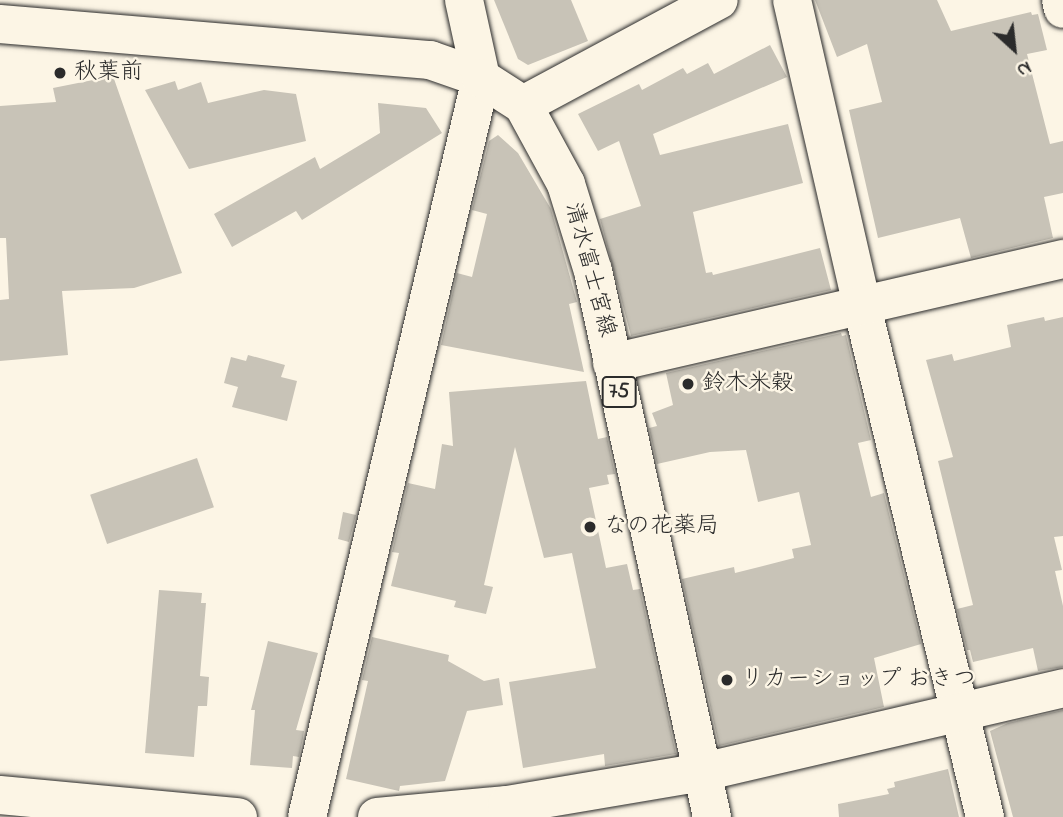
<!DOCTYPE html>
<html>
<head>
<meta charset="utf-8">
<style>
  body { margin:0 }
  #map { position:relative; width:1063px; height:817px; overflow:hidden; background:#fcf5e5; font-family:"Indie Flower","Klee One",sans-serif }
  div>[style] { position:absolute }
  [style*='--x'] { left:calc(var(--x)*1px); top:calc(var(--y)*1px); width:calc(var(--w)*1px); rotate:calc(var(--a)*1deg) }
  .building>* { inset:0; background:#c8c3b7; transform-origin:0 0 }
  .roads { filter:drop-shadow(0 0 2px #2b2b2b) drop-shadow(0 0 2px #2b2b2b) }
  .minor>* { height:38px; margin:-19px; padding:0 19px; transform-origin:19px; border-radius:19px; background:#fcf5e5 }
  .major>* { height:38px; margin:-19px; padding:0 19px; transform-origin:19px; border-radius:19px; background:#fcf5e5 }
  .dots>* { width:19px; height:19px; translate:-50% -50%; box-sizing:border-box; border:4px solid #fcf5e5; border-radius:50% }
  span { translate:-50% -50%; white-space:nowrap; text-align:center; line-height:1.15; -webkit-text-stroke:5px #fcf5e5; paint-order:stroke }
  .shield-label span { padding:2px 5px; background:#fcf5e5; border:2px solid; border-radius:5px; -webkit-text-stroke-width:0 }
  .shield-label { font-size:21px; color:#2b2b2b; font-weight:700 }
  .poi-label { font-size:23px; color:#2b2b2b }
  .left { translate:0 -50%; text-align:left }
  .street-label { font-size:23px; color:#2b2b2b }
  .north { position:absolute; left:979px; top:14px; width:70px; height:70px; -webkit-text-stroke:5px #fcf5e5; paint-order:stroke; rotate:153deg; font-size:19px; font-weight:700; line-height:28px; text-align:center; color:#2b2b2b }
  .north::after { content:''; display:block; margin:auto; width:24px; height:32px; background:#2b2b2b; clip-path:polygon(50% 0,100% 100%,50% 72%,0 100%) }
</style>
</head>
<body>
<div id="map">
  <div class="building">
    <i style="clip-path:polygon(494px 0,571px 0,588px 41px,528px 65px,518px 59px)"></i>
    <i style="clip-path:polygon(815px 0,937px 0,951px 31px,1031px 12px,1032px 15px,1038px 14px,1047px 50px,1027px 54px,1050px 144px,1063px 141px,1063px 193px,1044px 197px,1053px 238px,971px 258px,960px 218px,878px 238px,849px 110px,882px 102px,867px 44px,837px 57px)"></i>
    <i style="clip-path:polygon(770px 45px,787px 77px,653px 134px,660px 155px,788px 124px,803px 183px,693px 212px,706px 273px,712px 272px,713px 275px,820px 248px,831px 290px,631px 336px,600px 219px,641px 206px,619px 141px,598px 151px,578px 114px,639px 84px,642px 90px,683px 68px,687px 74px,708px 63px,714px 74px)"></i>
    <i style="clip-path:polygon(113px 76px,182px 273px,134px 288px,62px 291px,68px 355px,0 361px,0 300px,9px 299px,6px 238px,0 238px,0 106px,56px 102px,53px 88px)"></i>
    <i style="clip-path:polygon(175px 81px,178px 90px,201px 82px,208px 103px,264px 90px,296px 94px,306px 141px,189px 169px,145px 90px)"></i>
    <i style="clip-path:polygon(378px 103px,426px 108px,442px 133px,302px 220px,296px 211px,232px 247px,214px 214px,315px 157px,320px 169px,380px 133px)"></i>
    <i style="clip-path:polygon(498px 135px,518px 153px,551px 209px,577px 302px,569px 304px,584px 372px,441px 345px,457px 273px,472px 277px,487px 214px,472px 210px,489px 141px)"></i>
    <i style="clip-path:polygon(1044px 317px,1045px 321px,1063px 317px,1063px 536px,1054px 537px,1062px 570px,1055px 571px,1063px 606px,1063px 667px,1038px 671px,1033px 648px,973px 662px,970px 650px,967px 650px,957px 609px,973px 605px,938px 461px,953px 457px,926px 360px,952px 354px,954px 361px,1011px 347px,1007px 325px)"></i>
    <i style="clip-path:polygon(841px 333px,842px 336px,846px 335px,871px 440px,858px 443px,871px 497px,884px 493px,921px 644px,874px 658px,884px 707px,719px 746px,682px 579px,734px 567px,735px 573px,794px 558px,792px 549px,811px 545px,799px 492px,758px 502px,746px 450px,710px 452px,657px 464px,649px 428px,657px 426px,652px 413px,673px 405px,666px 373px)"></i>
    <i style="clip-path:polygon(248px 355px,285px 365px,281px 377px,297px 381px,287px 421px,232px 407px,238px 387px,224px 383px,231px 357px,246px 361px)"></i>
    <i style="clip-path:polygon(586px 381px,598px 439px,607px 437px,615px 474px,607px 475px,609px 484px,589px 488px,606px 568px,627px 564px,633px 590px,640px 589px,676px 754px,605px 766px,604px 754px,523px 768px,509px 682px,596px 668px,572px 553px,544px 558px,515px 447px,484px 585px,493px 587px,486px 614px,454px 607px,456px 601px,391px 586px,399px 553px,392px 552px,408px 483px,435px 489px,442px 444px,453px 446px,449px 392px)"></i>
    <i style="left:197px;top:458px;width:52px;height:113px;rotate:71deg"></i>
    <i style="clip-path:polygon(343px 512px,356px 515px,349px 542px,338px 539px)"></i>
    <i style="clip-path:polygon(159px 590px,202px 593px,201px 603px,206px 603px,200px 676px,209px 677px,207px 706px,198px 706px,194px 757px,145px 753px)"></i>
    <i style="clip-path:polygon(372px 637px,449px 655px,448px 661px,484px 681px,499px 678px,503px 705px,467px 711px,445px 781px,400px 786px,399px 791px,346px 779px,368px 681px,362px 680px)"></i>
    <i style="clip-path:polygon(268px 641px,318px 653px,296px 730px,304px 731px,303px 738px,299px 757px,293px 756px,292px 768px,250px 765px,255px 710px,251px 710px)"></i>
    <i style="clip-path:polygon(1063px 710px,1063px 817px,1013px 817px,990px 731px,1008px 723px)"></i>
    <i style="clip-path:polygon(948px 769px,959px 817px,839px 817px,838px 804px,889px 794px,887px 789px,895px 787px,894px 782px)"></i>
  </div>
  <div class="roads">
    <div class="minor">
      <i style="--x:792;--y:0;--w:314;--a:77.1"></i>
      <i style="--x:862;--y:306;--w:526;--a:76.47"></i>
      <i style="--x:1061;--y:0;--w:9;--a:77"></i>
      <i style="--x:0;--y:24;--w:432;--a:4.8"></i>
      <i style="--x:430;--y:60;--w:54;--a:19.4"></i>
      <i style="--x:481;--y:78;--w:759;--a:103.25"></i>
      <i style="--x:523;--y:105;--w:222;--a:-28.2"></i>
      <i style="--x:612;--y:363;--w:463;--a:-13"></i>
      <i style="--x:0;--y:795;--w:239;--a:5.3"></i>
      <i style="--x:377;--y:817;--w:131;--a:-5.3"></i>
      <i style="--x:507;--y:805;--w:199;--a:-9.6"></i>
      <i style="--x:703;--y:772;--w:370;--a:-13.1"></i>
    </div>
    <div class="major">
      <i style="--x:464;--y:0;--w:80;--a:77.7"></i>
      <i style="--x:481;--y:78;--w:50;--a:32.7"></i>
      <i style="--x:523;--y:105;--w:90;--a:61.4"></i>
      <i style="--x:566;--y:184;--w:91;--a:72.8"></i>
      <i style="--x:593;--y:271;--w:559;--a:77.7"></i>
    </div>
  </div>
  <div class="dots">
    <i style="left:60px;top:73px;background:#2b2b2b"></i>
    <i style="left:688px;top:384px;background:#2b2b2b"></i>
    <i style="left:590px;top:527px;background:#2b2b2b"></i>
    <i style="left:727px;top:680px;background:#2b2b2b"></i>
  </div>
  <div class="shield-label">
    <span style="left:619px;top:392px">75</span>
  </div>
  <div class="poi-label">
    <span class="left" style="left:74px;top:73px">秋葉前</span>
    <span class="left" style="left:702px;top:384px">鈴木米穀</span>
    <span class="left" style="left:604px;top:527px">なの花薬局</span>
    <span class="left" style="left:741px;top:680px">リカーショップ おきつ</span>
  </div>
  <div class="street-label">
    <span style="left:589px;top:270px;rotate:75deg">清水富士宮線</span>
  </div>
  <div class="north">N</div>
</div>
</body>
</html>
